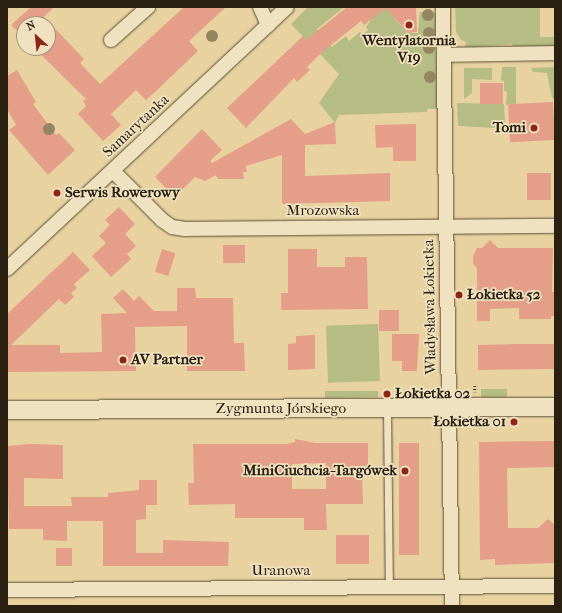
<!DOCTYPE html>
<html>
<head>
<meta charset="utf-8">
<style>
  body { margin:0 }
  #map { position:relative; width:562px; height:613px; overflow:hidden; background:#e8d3a0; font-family:"IM FELL French Canon",serif }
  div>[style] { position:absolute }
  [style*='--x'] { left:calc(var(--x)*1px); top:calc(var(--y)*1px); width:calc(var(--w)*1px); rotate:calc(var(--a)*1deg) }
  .green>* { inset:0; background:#b5bc84; transform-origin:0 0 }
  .building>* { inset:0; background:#e59e88; transform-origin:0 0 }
  .path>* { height:2.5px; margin-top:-1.25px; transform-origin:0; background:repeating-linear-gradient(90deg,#2a2012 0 1px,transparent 0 3px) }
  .roads { filter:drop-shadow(0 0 1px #5a4d36) drop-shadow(0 0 1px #5a4d36) }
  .service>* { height:7px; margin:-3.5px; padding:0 3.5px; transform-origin:3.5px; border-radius:3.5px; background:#f0e2c1 }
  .minor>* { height:14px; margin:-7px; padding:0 7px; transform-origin:7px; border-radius:7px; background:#f0e2c1 }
  .tertiary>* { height:18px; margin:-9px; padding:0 9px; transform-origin:9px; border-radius:9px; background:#f0e2c1 }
  .trees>* { width:12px; height:12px; margin:-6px; border-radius:50%; background:#938661 }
  .dots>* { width:11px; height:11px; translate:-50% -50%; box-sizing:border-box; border:2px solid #f0e2c1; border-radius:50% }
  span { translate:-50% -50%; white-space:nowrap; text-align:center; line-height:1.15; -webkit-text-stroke:3.5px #f0e2c1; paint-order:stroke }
  .poi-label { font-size:15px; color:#2a2012; font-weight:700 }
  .right { translate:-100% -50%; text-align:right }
  .left { translate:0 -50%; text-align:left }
  .street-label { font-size:15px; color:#2a2012 }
  .frame { position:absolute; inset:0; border:8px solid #2a2012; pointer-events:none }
  .north { position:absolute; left:16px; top:16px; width:40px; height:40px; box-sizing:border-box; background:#f0e2c1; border:1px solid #a1947b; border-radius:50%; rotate:333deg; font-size:11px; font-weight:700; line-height:16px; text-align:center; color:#2a2012 }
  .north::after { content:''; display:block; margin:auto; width:14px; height:18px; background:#8f2418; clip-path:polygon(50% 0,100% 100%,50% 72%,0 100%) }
</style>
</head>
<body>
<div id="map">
  <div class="green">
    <i style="clip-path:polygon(308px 7px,344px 7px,317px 29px,332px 47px,346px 36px,349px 41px,360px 32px,363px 34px,368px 30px,366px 27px,380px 7px,394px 7px,395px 19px,408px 33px,418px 33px,420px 12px,433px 12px,436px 14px,437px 109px,427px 109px,427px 112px,339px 115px,335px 123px,319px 103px,339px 74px,291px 24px)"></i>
    <i style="clip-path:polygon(455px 7px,540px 7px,540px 37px,555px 37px,555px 46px,513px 46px,512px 44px,465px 48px,466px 42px,461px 40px,456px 32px)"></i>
    <i style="clip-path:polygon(502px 67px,516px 67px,516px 104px,506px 105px,507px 92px,504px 91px,504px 81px,501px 80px)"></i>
    <i style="clip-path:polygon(555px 67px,555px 99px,552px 98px,547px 73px,533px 72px,531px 68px)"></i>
    <i style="clip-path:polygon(464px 68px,492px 68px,492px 80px,472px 79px,472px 93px,464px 99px)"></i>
    <i style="clip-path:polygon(457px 103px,504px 104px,505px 124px,496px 124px,495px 128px,458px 126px)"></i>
    <i style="left:378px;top:324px;width:57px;height:52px;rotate:88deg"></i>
    <i style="left:481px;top:389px;width:26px;height:8px"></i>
    <i style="clip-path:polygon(325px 391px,378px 391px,378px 397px,325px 398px)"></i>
  </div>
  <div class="building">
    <i style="clip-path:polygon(31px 7px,54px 7px,44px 17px,84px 59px,80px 63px,100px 84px,184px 7px,226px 7px,189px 41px,198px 51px,155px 92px,146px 100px,136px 90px,111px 114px,121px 125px,103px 141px,78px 114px,86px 106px,83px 101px,86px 99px,34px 48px,48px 48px,48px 24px,24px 24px,24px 37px,11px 25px)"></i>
    <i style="clip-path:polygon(347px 7px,416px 7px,417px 32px,408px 33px,386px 8px,364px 25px,361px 21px,320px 54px,307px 67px,310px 70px,297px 82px,294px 78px,246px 128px,227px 108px,303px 36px,306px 40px)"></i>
    <i style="clip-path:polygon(17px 70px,36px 102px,33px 104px,56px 135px,59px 133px,75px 150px,48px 175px,9px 130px,16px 125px,7px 109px,7px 76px)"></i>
    <i style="left:480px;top:83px;width:23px;height:21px"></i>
    <i style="left:553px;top:102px;width:38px;height:45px;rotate:87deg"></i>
    <i style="clip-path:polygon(291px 119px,305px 134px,335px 122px,336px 144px,305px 145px,305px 176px,390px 173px,390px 201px,282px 204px,282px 155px,246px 166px,247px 172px,243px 172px,244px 179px,218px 179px,216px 175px,205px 181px,195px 177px,175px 197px,155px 177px,202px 129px,222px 150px,210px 161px,212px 163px)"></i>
    <i style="clip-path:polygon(416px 124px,416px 161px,393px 161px,393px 147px,376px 148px,375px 125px)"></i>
    <i style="left:527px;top:173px;width:24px;height:27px"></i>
    <i style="clip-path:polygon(119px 207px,135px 224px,125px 234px,136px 246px,127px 254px,131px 259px,111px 277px,92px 256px,106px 243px,99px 236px,110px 225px,105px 220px)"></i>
    <i style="clip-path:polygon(490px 240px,498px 248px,553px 248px,552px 292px,555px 292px,555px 316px,551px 316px,551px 319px,519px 319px,519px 308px,490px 309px,490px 321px,477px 321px,477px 268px,473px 264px,473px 256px,477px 248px,482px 248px)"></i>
    <i style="left:223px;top:245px;width:22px;height:18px"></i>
    <i style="left:162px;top:249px;width:14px;height:24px;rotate:17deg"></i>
    <i style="clip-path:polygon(288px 249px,317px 249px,317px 267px,345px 267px,345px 257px,367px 257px,368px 309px,281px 310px,281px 293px,288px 293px)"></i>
    <i style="clip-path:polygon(73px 252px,90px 270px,74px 284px,77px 288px,71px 293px,74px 297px,65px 305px,59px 299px,11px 345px,60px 345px,60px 353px,102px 352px,101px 314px,127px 313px,113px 298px,123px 289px,134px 301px,139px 296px,154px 311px,177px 311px,177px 288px,195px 288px,196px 298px,233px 298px,234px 343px,244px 343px,245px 371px,187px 371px,187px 326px,135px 327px,136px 371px,7px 372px,7px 314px)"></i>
    <i style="left:379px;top:310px;width:20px;height:21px"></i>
    <i style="clip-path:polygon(392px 334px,419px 334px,417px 371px,402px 371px,402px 361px,392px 361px)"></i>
    <i style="clip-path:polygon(315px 335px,315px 369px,288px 370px,288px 344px,296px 343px,296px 336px)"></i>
    <i style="clip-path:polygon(517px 344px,555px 344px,555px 369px,478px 370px,478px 345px)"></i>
    <i style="clip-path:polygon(evenodd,295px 439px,315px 443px,368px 443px,368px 473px,362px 473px,363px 504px,326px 504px,327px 530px,304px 530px,304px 518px,235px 518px,235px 504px,189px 505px,188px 483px,194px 483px,193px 444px,287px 444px,295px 442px,295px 439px,326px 463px,326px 489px,292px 489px,292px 464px,326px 463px)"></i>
    <i style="clip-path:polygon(555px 441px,555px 467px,507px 468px,508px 528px,538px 528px,548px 519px,555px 525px,555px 563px,495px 565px,495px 559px,480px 560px,479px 442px)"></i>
    <i style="left:399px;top:443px;width:20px;height:112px"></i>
    <i style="clip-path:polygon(30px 444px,63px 445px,63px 479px,24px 478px,24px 506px,72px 506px,71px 497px,108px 497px,108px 493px,139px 490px,139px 480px,157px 480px,157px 505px,146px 505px,146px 519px,136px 520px,136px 553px,163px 553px,163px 540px,229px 542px,228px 566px,103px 566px,103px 521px,67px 521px,67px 541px,43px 540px,43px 529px,9px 529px,7px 446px)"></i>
    <i style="left:369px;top:535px;width:29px;height:33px;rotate:90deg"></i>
    <i style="left:56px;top:548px;width:16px;height:18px"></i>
  </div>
  <div class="path">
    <i style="--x:475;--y:386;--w:6;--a:90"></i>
  </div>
  <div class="roads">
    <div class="service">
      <i style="--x:387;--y:408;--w:180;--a:89.4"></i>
    </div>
    <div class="minor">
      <i style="--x:260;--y:7;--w:20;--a:66"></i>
      <i style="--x:443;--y:7;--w:599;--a:89.14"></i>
      <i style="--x:111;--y:40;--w:50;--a:-41.7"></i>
      <i style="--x:444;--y:55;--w:111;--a:-1"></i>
      <i style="--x:113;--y:171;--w:69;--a:45"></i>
      <i style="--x:162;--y:220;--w:12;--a:35"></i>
      <i style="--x:172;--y:227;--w:13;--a:9"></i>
      <i style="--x:185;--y:229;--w:370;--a:-0.5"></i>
      <i style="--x:7;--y:269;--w:383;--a:-43.1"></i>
      <i style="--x:7;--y:590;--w:548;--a:-0.42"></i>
    </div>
    <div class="tertiary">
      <i style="--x:7;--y:410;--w:548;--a:-0.31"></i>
    </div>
  </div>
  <div class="trees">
    <i style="left:428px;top:15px"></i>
    <i style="left:429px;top:33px"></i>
    <i style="left:212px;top:36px"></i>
    <i style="left:429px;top:48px"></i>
    <i style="left:430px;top:77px"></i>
    <i style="left:49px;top:129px"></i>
  </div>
  <div class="dots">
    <i style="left:409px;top:25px;background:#8f2418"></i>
    <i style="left:534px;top:128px;background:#8f2418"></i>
    <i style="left:57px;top:193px;background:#8f2418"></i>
    <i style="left:459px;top:295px;background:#8f2418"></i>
    <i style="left:123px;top:360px;background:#8f2418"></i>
    <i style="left:387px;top:394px;background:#8f2418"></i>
    <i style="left:514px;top:422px;background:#8f2418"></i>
    <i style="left:405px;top:471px;background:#8f2418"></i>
  </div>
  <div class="poi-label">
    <span style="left:409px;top:49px">Wentylatornia<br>V19</span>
    <span class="right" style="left:526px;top:128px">Tomi</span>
    <span class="left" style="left:65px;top:193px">Serwis Rowerowy</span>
    <span class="left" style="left:467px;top:295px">Łokietka 52</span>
    <span class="left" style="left:131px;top:360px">AV Partner</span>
    <span class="left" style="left:395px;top:394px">Łokietka 02</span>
    <span class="right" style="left:506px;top:422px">Łokietka 01</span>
    <span class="right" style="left:397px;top:471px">MiniCiuchcia-Targówek</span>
  </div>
  <div class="street-label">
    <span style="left:136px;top:126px;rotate:-43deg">Samarytanka</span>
    <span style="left:323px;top:211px">Mrozowska</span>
    <span style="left:430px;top:307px;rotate:-91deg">Władysława Łokietka</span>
    <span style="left:281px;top:409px">Zygmunta Jórskiego</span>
    <span style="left:281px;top:571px">Uranowa</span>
  </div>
  <div class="frame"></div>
  <div class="north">N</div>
</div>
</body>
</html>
